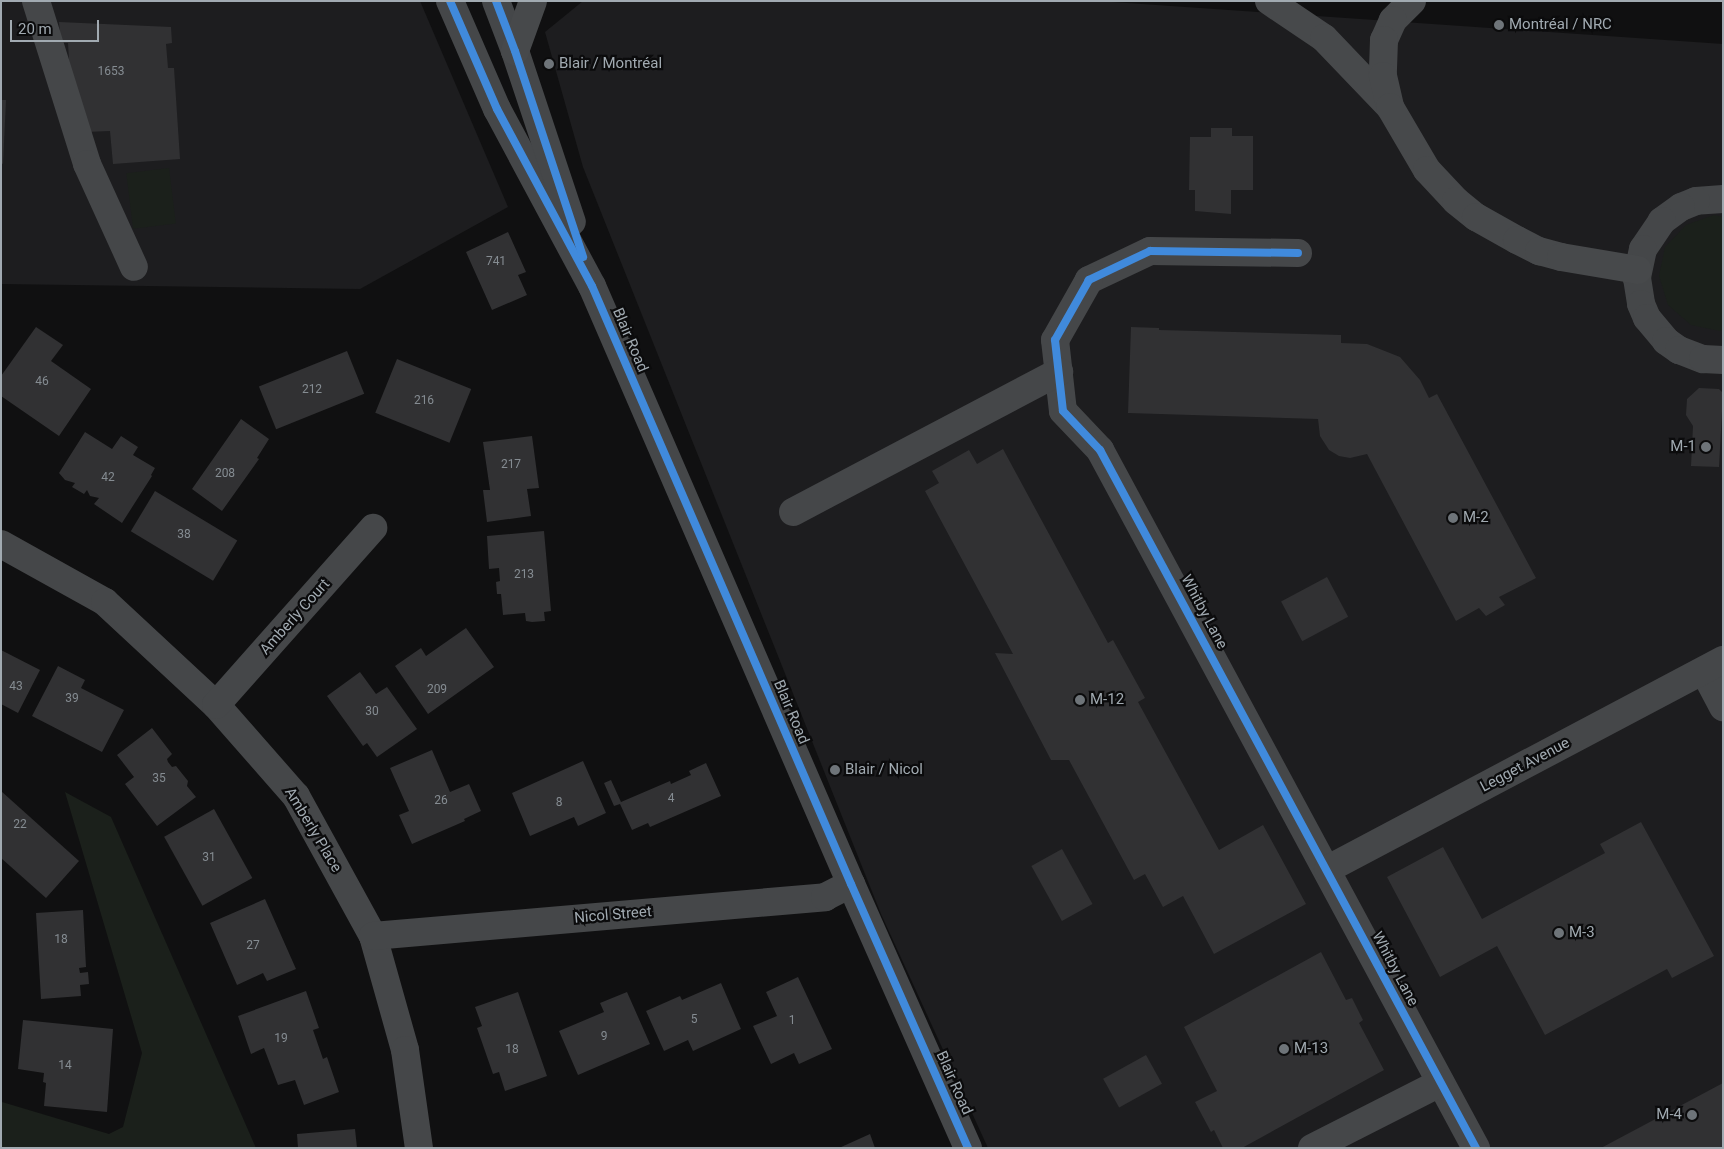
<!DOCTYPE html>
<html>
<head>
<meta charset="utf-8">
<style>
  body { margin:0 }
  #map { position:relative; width:1724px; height:1149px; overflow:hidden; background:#101011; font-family:Roboto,sans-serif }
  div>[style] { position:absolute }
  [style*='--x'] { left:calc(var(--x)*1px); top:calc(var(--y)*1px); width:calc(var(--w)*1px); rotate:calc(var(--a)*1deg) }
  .built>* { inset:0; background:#1d1d1f }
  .green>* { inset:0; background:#1b201b; transform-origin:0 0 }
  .building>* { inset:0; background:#313133; transform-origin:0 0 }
  .minor>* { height:28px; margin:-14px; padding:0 14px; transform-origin:14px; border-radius:14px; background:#454749 }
  .major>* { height:28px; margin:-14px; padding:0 14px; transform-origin:14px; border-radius:14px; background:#47494b }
  .cycleway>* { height:8px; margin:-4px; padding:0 4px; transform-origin:4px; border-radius:4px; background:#408adc }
  .dots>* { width:14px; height:14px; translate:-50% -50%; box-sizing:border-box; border:2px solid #0b0b0c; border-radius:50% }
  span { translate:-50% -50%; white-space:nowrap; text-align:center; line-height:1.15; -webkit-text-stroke:4.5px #0b0b0c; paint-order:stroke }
  .number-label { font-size:12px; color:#858c92 }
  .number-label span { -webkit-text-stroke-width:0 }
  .poi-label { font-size:15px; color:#a1aab1 }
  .left { translate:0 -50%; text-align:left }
  .right { translate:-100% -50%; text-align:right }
  .street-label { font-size:15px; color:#a1aab1 }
  .frame { position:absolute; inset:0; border:2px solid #a1aab1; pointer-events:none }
  .scale { position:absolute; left:10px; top:20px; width:89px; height:22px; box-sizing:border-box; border:2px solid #a1aab1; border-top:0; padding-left:6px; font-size:15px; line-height:18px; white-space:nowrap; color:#a1aab1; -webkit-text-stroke:4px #0b0b0c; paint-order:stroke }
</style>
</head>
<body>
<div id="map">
  <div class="built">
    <i style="clip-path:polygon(1px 1px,420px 1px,508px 207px,360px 289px,1px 284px)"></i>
    <i style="clip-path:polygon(583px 1px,1098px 1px,1723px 44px,1723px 1148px,988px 1148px,881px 914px,583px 167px,545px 32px)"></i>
  </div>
  <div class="green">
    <i style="left:169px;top:168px;width:56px;height:43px;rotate:83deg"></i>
    <i style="clip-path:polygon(1714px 215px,1723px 217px,1723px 330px,1720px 331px,1691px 325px,1668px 305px,1659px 276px,1665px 247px,1686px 225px)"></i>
    <i style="clip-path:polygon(65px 792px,111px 817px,256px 1148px,1px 1148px,2px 1102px,109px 1134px,123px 1127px,142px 1053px)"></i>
  </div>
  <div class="building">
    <i style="clip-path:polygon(59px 22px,171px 27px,172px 43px,166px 44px,168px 68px,174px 68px,180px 159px,113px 164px,110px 131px,85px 132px,71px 94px,68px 43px,61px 43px)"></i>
    <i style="clip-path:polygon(1px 100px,6px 100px,3px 164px,1px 163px)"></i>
    <i style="clip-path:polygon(1211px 128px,1232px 128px,1232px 136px,1253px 136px,1253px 190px,1231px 190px,1231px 214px,1195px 211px,1195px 190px,1189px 190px,1190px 137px,1211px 137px)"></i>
    <i style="clip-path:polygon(508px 232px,526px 272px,518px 275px,527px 295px,492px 310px,466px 252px)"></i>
    <i style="clip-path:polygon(36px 327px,63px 345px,51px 361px,91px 389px,59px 436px,1px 396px,1px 376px)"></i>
    <i style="clip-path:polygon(1131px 327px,1159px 328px,1159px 330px,1341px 335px,1341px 343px,1367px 344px,1400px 357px,1420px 380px,1429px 398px,1437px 394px,1536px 578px,1499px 597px,1505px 605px,1486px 616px,1479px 608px,1456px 621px,1367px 454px,1350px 458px,1339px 456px,1329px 450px,1320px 436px,1318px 419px,1128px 413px)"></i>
    <i style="left:347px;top:351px;width:46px;height:95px;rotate:68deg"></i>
    <i style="left:397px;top:359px;width:80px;height:58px;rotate:22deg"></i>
    <i style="clip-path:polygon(1699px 388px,1719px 389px,1723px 393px,1719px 467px,1691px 466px,1693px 426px,1686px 415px,1687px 399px)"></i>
    <i style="clip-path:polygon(241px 419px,269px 439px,257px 458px,259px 459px,222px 511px,192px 489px)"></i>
    <i style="clip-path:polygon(85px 432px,112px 449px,121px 436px,138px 447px,133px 455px,155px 468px,151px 475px,152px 476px,122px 523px,94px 504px,99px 498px,90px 496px,87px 490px,84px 494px,72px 487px,75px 483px,65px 480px,59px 473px)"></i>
    <i style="clip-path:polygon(532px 436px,539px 488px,527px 489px,531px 516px,487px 522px,483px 490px,490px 490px,483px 442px)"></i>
    <i style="clip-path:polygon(1003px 449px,1108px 643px,1113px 640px,1145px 698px,1138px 702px,1219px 850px,1263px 825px,1306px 904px,1214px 954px,1183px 896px,1163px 907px,1145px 874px,1134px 880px,1069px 760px,1051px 760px,995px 653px,1013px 654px,925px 491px,939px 483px,932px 471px,969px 450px,977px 464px)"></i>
    <i style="left:155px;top:491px;width:96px;height:47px;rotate:31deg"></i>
    <i style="clip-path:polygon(544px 531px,551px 611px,544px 612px,545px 621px,532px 622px,526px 621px,525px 613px,503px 615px,501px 594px,497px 594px,496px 582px,500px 581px,499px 568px,489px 569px,487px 536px)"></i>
    <i style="left:1327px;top:577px;width:45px;height:52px;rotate:62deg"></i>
    <i style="clip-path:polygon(466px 628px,494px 667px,428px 714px,395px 666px,421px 648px,426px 656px)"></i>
    <i style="clip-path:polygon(1px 650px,40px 670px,18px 713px,1px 704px)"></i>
    <i style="clip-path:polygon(58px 666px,85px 680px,81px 688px,124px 710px,102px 752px,32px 716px)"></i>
    <i style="clip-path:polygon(360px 672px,376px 694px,387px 687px,417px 729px,377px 757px,367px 743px,363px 746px,327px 696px)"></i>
    <i style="clip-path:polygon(152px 728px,172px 754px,167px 759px,168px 762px,172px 767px,176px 766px,188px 781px,187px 786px,196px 797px,157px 826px,125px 784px,134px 777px,117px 755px)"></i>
    <i style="clip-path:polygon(432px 750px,450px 792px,469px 784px,481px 811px,464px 819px,465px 821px,412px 844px,399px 815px,409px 811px,390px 768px)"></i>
    <i style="clip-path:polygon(583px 761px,606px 813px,578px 826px,574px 817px,530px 836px,512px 793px)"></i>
    <i style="clip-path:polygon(706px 763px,721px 796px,650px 827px,648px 823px,632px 830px,620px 804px,614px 806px,604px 783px,611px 780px,621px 802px,670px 781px,671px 784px,691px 775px,689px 771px)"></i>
    <i style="clip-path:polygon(1px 791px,79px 861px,46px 898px,1px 858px)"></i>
    <i style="left:214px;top:809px;width:79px;height:57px;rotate:61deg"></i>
    <i style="clip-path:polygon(1641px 822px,1714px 956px,1672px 978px,1667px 969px,1545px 1035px,1497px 946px,1440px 977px,1387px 877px,1443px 847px,1482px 919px,1605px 853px,1600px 844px)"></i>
    <i style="left:1062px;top:849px;width:63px;height:35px;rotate:61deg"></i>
    <i style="clip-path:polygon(265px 899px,296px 969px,267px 981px,263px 973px,237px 985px,210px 923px)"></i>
    <i style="clip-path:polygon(83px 910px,86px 967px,79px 968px,80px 973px,88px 972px,89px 984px,80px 985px,81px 996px,41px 999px,36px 913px)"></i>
    <i style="clip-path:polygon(1321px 952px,1346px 1000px,1352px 998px,1363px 1020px,1359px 1023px,1384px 1070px,1242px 1148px,1223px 1148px,1214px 1130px,1211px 1132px,1195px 1102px,1217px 1091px,1184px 1027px)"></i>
    <i style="clip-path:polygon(798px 977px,832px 1049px,799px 1064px,794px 1053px,771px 1064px,753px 1026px,777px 1016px,766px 992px)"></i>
    <i style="clip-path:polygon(721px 983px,741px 1029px,693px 1051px,688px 1040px,664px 1051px,646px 1011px,680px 996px,682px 1000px)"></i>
    <i style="clip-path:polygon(306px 991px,319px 1028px,313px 1030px,323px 1059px,327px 1057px,339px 1092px,304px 1105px,295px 1080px,278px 1085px,264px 1048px,251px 1054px,238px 1016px)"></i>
    <i style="clip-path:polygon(518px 992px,547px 1076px,505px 1091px,499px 1072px,493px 1074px,477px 1028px,482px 1026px,475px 1007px)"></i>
    <i style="clip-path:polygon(627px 992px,650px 1044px,578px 1075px,559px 1031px,604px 1012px,600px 1003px)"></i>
    <i style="clip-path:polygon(23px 1020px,113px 1029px,107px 1112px,44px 1106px,46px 1083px,43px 1082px,44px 1073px,18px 1069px)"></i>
    <i style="left:1146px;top:1055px;width:33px;height:49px;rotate:61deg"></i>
    <i style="clip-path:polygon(1723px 1083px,1723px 1148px,1601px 1148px)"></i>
    <i style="clip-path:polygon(355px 1129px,357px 1148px,298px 1148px,297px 1134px)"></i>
    <i style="clip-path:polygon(870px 1134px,875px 1148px,839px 1148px)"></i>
  </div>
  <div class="minor">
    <i style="--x:36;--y:1;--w:171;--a:72.6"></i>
    <i style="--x:87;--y:164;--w:113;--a:65.5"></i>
    <i style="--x:450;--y:1;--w:118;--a:66.5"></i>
    <i style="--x:497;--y:109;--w:201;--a:61.8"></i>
    <i style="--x:592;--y:286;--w:652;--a:66.58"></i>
    <i style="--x:851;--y:884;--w:289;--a:66.1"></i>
    <i style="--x:496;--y:1;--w:53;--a:69.2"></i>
    <i style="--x:515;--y:51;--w:180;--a:71.6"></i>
    <i style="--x:1723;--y:199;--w:27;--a:176"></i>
    <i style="--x:1696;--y:201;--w:16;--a:158"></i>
    <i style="--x:1681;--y:207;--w:24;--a:144"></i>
    <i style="--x:1662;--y:221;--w:34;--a:124"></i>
    <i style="--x:1643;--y:249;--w:30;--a:102"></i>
    <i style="--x:1637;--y:278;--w:26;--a:81"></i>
    <i style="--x:1641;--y:304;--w:15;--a:67"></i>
    <i style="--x:1647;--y:318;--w:30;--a:50"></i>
    <i style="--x:1666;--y:341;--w:16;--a:35"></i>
    <i style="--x:1679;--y:350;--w:26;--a:21"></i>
    <i style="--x:1703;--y:359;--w:20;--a:3"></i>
    <i style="--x:1298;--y:253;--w:148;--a:-179.2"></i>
    <i style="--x:1150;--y:251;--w:68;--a:154.6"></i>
    <i style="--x:1089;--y:280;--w:69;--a:119.5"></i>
    <i style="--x:1055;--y:340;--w:71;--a:83.6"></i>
    <i style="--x:1063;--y:411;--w:54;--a:46.5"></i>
    <i style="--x:1100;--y:450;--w:793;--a:61.69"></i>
    <i style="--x:793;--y:512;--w:301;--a:-27.8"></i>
    <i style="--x:1;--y:544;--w:119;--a:29.1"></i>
    <i style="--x:105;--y:602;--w:151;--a:42.9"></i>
    <i style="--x:216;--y:705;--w:121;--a:48.7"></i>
    <i style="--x:296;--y:796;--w:160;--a:61.2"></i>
    <i style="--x:373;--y:936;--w:118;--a:74.3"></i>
    <i style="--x:405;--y:1050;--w:99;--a:81.9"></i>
    <i style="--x:1704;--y:671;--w:41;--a:62.2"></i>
    <i style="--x:216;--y:705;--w:237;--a:-48.4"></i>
    <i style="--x:1328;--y:869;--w:447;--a:-27.9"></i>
    <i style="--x:373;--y:936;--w:454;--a:-4.9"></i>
    <i style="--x:825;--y:897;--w:29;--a:-27"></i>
    <i style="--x:1312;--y:1148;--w:144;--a:-26.9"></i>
  </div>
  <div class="major">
    <i style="--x:1269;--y:1;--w:66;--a:33.9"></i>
    <i style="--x:1324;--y:38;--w:95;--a:46.3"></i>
    <i style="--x:1412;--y:1;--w:27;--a:135"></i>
    <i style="--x:1393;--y:20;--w:22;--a:114"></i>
    <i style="--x:1384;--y:40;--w:36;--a:92"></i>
    <i style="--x:1383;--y:76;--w:32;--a:77"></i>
    <i style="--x:1390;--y:107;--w:73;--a:59.6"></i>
    <i style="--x:1427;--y:170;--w:42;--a:46.9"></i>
    <i style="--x:1456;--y:201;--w:26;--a:39"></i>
    <i style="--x:1476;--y:217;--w:47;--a:29.3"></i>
    <i style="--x:1517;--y:240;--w:25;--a:27"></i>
    <i style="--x:1539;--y:251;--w:23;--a:15"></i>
    <i style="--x:1561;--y:257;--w:78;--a:9.6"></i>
    <i style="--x:515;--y:51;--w:53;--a:-70.2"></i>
  </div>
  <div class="cycleway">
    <i style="--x:450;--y:1;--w:118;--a:66.5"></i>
    <i style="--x:497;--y:109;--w:201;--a:61.8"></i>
    <i style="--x:592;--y:286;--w:652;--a:66.58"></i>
    <i style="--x:851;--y:884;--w:289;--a:66.1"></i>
    <i style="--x:496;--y:1;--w:53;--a:69.2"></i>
    <i style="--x:515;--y:51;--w:217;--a:71.7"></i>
    <i style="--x:1298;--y:253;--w:148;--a:-179.2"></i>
    <i style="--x:1150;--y:251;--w:68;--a:154.6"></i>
    <i style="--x:1089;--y:280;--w:69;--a:119.5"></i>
    <i style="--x:1055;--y:340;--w:71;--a:83.6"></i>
    <i style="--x:1063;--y:411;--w:54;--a:46.5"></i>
    <i style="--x:1100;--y:450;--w:793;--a:61.69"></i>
  </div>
  <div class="dots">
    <i style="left:1499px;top:25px;background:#6e7479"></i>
    <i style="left:549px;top:64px;background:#6e7479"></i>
    <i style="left:1706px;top:447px;background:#6e7479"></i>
    <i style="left:1453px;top:518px;background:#6e7479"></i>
    <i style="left:1080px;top:700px;background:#6e7479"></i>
    <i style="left:835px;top:770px;background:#6e7479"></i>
    <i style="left:1559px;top:933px;background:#6e7479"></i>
    <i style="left:1284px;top:1049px;background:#6e7479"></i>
    <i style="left:1692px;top:1115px;background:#6e7479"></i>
  </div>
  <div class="number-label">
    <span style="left:111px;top:72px">1653</span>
    <span style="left:496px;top:262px">741</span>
    <span style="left:42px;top:382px">46</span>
    <span style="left:312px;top:390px">212</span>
    <span style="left:424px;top:401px">216</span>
    <span style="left:511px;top:465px">217</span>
    <span style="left:225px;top:474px">208</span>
    <span style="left:108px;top:478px">42</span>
    <span style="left:184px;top:535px">38</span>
    <span style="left:524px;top:575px">213</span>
    <span style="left:16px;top:687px">43</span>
    <span style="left:437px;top:690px">209</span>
    <span style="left:72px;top:699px">39</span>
    <span style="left:372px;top:712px">30</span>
    <span style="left:159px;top:779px">35</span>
    <span style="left:671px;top:799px">4</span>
    <span style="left:441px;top:801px">26</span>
    <span style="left:559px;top:803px">8</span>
    <span style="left:20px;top:825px">22</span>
    <span style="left:209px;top:858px">31</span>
    <span style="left:61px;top:940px">18</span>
    <span style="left:253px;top:946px">27</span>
    <span style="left:694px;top:1020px">5</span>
    <span style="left:792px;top:1021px">1</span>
    <span style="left:604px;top:1037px">9</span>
    <span style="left:281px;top:1039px">19</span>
    <span style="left:512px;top:1050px">18</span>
    <span style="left:65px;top:1066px">14</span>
  </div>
  <div class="poi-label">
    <span class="left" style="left:1509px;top:25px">Montréal / NRC</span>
    <span class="left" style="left:559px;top:64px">Blair / Montréal</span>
    <span class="right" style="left:1696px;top:447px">M-1</span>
    <span class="left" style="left:1463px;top:518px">M-2</span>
    <span class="left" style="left:1090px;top:700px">M-12</span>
    <span class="left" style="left:845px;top:770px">Blair / Nicol</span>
    <span class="left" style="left:1569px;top:933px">M-3</span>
    <span class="left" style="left:1294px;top:1049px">M-13</span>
    <span class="right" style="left:1682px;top:1115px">M-4</span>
  </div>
  <div class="street-label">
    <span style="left:630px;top:340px;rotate:67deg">Blair Road</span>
    <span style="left:1204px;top:612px;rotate:62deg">Whitby Lane</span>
    <span style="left:295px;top:617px;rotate:-48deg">Amberly Court</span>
    <span style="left:791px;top:712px;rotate:67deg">Blair Road</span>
    <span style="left:1525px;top:765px;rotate:-28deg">Legget Avenue</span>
    <span style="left:313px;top:830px;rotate:59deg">Amberly Place</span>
    <span style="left:613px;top:915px;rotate:-5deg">Nicol Street</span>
    <span style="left:1395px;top:969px;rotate:62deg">Whitby Lane</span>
    <span style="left:954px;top:1083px;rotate:66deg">Blair Road</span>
  </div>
  <div class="frame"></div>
  <div class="scale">20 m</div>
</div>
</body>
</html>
